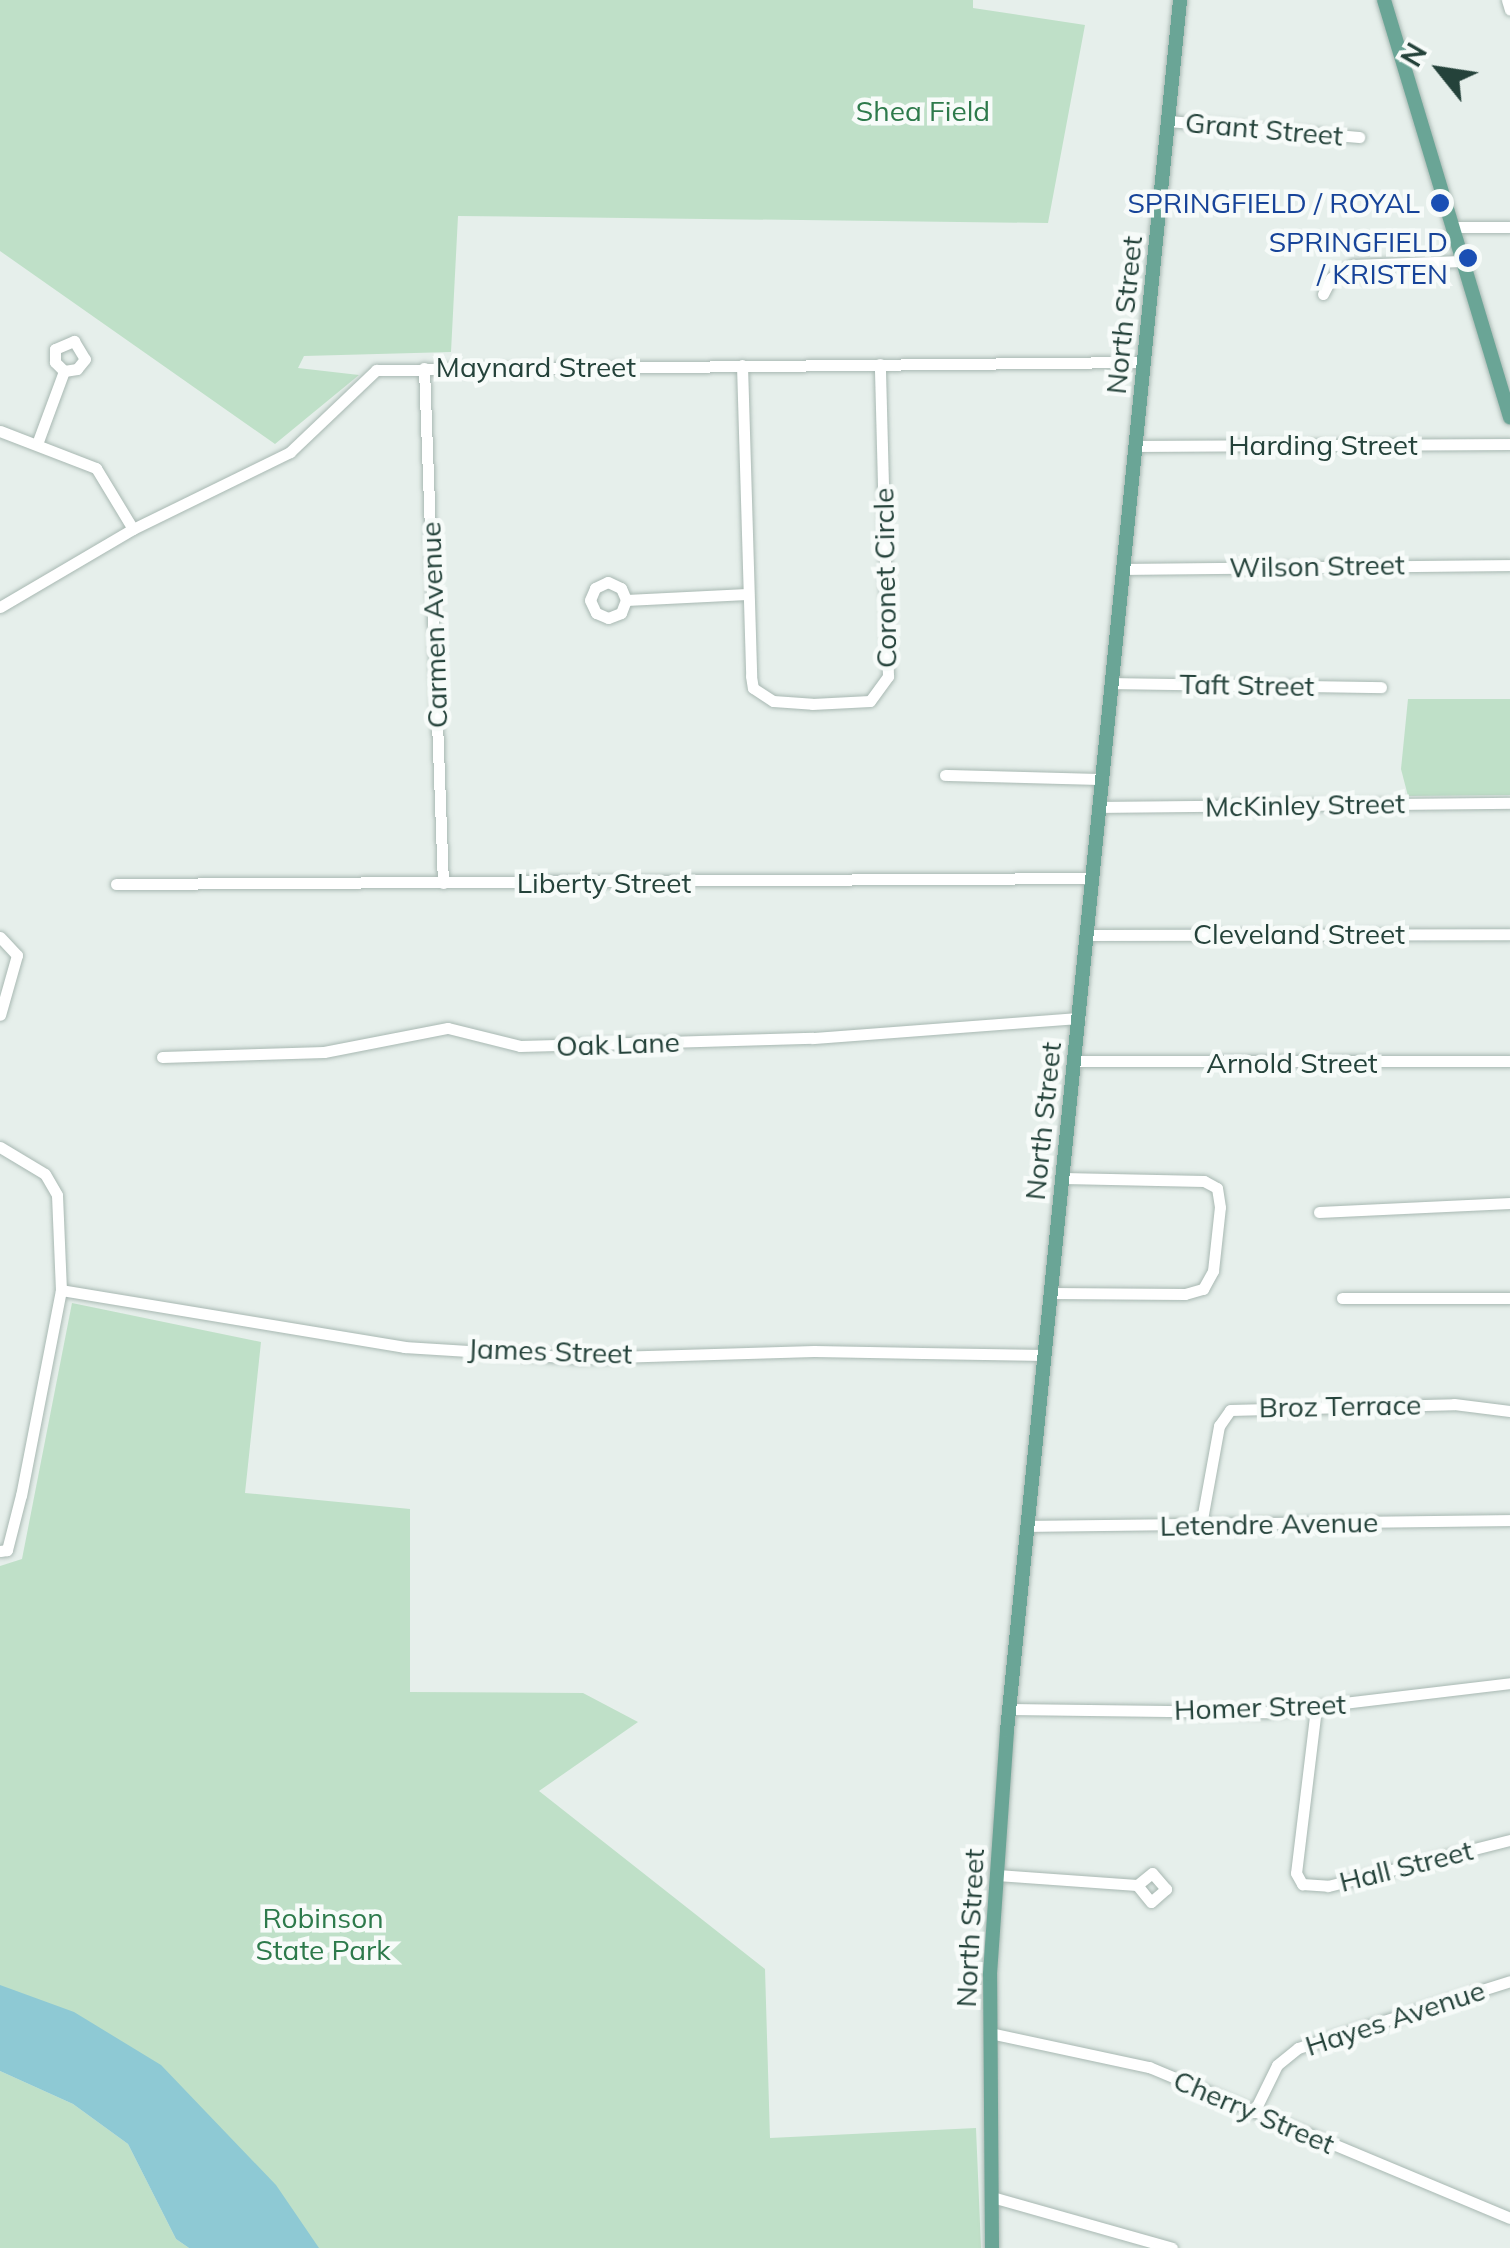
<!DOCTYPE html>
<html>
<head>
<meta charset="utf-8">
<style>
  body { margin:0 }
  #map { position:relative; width:1510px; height:2248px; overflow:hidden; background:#e6efeb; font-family:Mulish,sans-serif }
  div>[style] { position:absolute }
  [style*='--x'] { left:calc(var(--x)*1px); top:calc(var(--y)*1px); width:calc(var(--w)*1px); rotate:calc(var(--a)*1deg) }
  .green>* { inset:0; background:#bfe0c8 }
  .water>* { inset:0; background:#8ec9d4 }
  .roads { filter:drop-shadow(0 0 2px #a8b8b2) drop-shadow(0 0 2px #a8b8b2) }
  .minor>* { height:11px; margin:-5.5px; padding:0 5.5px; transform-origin:5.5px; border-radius:5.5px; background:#fff }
  .major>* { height:14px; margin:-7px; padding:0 7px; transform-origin:7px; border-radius:7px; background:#6aa596 }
  .dots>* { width:28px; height:28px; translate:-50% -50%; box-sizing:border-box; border:5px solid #f7fbf9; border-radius:50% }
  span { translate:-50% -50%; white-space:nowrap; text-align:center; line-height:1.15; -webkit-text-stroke:9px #f7fbf9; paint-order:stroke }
  .park-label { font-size:28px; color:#2d7a4b }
  .street-label { font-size:28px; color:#24423a }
  .transit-label { font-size:28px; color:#164399 }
  .right { translate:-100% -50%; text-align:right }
  .north { position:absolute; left:1390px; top:20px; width:100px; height:100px; -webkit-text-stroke:8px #f7fbf9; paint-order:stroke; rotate:300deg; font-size:28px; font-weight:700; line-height:40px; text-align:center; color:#24423a }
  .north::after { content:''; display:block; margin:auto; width:35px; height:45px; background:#24423a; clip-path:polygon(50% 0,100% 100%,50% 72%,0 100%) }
</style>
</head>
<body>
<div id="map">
  <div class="green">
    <i style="clip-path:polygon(0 0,973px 0,973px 8px,1085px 25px,1048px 223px,458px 216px,451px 352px,304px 356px,298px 368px,359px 375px,275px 444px,0 251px)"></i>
    <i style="clip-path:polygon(1408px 699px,1510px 699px,1510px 795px,1408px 796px,1401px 769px)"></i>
    <i style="clip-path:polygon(72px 1303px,261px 1342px,245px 1493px,410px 1509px,410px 1692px,583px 1693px,638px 1722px,539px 1791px,765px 1969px,770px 2138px,976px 2128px,981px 2248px,269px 2248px,0 2033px,0 1566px,22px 1559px)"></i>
    <i style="clip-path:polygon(0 2071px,73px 2104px,128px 2144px,176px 2239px,189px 2248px,0 2248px)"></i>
  </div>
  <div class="water">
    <i style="clip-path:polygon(0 1985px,74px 2012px,161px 2065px,276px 2185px,319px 2248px,189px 2248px,176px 2239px,128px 2144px,73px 2104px,0 2071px)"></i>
  </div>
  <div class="roads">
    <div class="minor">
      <i style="--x:1507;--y:0;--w:10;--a:73"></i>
      <i style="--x:1168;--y:121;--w:192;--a:4.8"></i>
      <i style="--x:1452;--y:227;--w:58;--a:0"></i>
      <i style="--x:1323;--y:294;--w:18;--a:-63"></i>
      <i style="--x:1331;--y:278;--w:26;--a:-31"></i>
      <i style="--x:1353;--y:265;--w:109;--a:-2.1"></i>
      <i style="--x:742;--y:365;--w:311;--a:88.3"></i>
      <i style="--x:751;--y:676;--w:12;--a:81"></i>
      <i style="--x:753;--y:688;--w:24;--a:33"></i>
      <i style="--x:773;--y:701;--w:39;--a:4"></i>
      <i style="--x:812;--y:704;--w:58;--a:-3"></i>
      <i style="--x:870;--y:701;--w:31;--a:-54"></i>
      <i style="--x:888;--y:676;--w:312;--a:-91.5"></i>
      <i style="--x:424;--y:368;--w:515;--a:87.89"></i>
      <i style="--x:0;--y:431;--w:103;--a:21.1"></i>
      <i style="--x:96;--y:468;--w:71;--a:58.8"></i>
      <i style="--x:37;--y:444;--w:78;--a:-69.7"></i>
      <i style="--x:64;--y:371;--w:13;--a:-135"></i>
      <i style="--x:55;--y:362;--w:13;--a:-90"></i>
      <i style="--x:55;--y:349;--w:21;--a:-23"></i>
      <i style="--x:74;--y:341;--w:21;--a:59"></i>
      <i style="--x:85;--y:359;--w:13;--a:129"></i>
      <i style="--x:77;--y:369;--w:13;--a:171"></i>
      <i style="--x:1136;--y:446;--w:374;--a:-0.3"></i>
      <i style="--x:1124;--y:569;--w:386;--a:-0.6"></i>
      <i style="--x:626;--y:600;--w:14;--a:111"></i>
      <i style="--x:621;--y:613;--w:14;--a:159"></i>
      <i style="--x:608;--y:618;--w:13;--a:-157"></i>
      <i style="--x:596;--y:613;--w:14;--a:-115"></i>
      <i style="--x:590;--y:600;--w:13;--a:-67"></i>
      <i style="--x:595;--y:588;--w:14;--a:-25"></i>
      <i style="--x:608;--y:582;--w:14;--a:25"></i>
      <i style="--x:621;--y:588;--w:13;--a:67"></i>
      <i style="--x:626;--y:600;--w:121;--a:-2.8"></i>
      <i style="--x:0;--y:607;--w:154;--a:-30.4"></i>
      <i style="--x:133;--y:529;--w:175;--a:-26.1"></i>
      <i style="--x:290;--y:452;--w:119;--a:-43.6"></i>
      <i style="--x:376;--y:370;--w:769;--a:-0.6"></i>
      <i style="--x:1112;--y:683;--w:269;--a:0.9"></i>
      <i style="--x:945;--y:775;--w:158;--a:1.5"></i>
      <i style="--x:1100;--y:807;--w:410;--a:-0.6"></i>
      <i style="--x:116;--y:884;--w:977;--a:-0.35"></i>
      <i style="--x:1087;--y:935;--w:423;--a:-0.1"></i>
      <i style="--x:0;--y:937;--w:25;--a:47"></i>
      <i style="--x:17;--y:955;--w:62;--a:105.8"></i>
      <i style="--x:162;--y:1057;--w:162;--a:-1.8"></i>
      <i style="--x:324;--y:1052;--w:126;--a:-11"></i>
      <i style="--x:448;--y:1028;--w:74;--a:14"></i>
      <i style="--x:520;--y:1046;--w:293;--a:-1.6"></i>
      <i style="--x:813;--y:1038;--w:267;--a:-4.3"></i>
      <i style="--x:1074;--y:1061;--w:436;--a:0"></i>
      <i style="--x:0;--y:1147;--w:52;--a:31"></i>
      <i style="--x:45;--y:1174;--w:24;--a:60"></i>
      <i style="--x:57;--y:1195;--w:95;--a:87.6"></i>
      <i style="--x:61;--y:1290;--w:209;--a:101"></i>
      <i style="--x:21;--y:1495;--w:57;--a:104.3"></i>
      <i style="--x:7;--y:1550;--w:7;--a:172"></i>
      <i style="--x:1319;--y:1212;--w:191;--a:-2.7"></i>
      <i style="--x:61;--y:1290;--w:348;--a:9.4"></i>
      <i style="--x:404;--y:1347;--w:177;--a:3.6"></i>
      <i style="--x:581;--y:1358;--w:233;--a:-1.7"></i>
      <i style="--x:814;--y:1351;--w:231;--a:1"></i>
      <i style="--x:1051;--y:1293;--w:134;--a:0.4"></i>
      <i style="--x:1185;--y:1294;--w:19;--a:-16"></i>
      <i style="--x:1203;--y:1289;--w:21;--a:-61"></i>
      <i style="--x:1213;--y:1271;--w:64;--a:-83.8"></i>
      <i style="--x:1220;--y:1207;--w:19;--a:-99"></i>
      <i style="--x:1217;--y:1188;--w:15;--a:-152"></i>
      <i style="--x:1204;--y:1181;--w:141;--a:-178.8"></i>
      <i style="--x:1342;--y:1298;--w:168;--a:0"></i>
      <i style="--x:1201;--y:1525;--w:101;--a:-79.7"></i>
      <i style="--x:1219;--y:1426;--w:19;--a:-55"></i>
      <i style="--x:1230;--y:1410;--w:224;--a:-1.5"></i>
      <i style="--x:1454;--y:1404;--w:56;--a:7.1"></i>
      <i style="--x:1027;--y:1526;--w:483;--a:-0.7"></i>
      <i style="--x:1316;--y:1708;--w:166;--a:96.9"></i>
      <i style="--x:1296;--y:1873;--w:13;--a:61"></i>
      <i style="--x:1302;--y:1884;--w:26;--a:4"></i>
      <i style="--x:1328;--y:1886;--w:188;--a:-14.2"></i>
      <i style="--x:1009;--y:1709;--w:259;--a:0.7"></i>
      <i style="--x:1268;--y:1712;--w:244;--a:-6.8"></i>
      <i style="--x:997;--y:1875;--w:140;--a:4.1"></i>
      <i style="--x:1137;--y:1885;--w:22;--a:51"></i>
      <i style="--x:1151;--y:1902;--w:20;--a:-41"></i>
      <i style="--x:1166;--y:1889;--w:21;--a:-131"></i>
      <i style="--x:1152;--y:1873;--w:19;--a:141"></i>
      <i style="--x:990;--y:2033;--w:163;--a:12.1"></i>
      <i style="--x:1149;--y:2067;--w:391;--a:22.7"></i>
      <i style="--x:1254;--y:2112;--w:52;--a:-63.9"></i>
      <i style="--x:1277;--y:2065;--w:27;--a:-39"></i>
      <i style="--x:1298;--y:2048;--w:222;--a:-17.5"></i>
      <i style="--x:992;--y:2197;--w:187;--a:15.8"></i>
    </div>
    <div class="major">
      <i style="--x:1384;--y:0;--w:436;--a:73.2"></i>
      <i style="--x:992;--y:2248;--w:274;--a:-90.4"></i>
      <i style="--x:990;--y:1974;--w:244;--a:-86"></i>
      <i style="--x:1007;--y:1731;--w:1740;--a:-84.29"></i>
    </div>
  </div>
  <div class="dots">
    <i style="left:1440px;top:203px;background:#1a4fb4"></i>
    <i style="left:1468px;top:258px;background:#1a4fb4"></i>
  </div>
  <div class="park-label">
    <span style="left:923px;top:111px">Shea Field</span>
    <span style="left:323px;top:1934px">Robinson<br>State Park</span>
  </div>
  <div class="street-label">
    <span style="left:1264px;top:129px;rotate:5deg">Grant Street</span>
    <span style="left:1124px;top:315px;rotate:-84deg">North Street</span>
    <span style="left:536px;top:367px">Maynard Street</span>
    <span style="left:1323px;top:445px">Harding Street</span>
    <span style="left:1317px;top:566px;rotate:-1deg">Wilson Street</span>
    <span style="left:885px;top:578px;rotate:-91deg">Coronet Circle</span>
    <span style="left:434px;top:625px;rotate:-92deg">Carmen Avenue</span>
    <span style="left:1247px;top:685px;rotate:1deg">Taft Street</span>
    <span style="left:1305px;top:805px;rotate:-1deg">McKinley Street</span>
    <span style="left:604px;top:883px">Liberty Street</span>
    <span style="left:1299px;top:934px">Cleveland Street</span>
    <span style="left:618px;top:1044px;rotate:-2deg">Oak Lane</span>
    <span style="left:1292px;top:1063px">Arnold Street</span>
    <span style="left:1043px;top:1121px;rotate:-84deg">North Street</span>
    <span style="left:550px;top:1351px;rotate:2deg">James Street</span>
    <span style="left:1340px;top:1406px;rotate:-1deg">Broz Terrace</span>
    <span style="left:1269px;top:1524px;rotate:-1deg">Letendre Avenue</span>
    <span style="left:1260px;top:1707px;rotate:-2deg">Homer Street</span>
    <span style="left:1406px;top:1866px;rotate:-14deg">Hall Street</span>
    <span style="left:970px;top:1928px;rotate:-87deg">North Street</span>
    <span style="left:1395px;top:2018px;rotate:-18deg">Hayes Avenue</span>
    <span style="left:1254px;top:2112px;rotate:23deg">Cherry Street</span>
  </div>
  <div class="transit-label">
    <span class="right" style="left:1420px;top:203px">SPRINGFIELD / ROYAL</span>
    <span class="right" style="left:1448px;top:258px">SPRINGFIELD<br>/ KRISTEN</span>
  </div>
  <div class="north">N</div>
</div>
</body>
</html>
